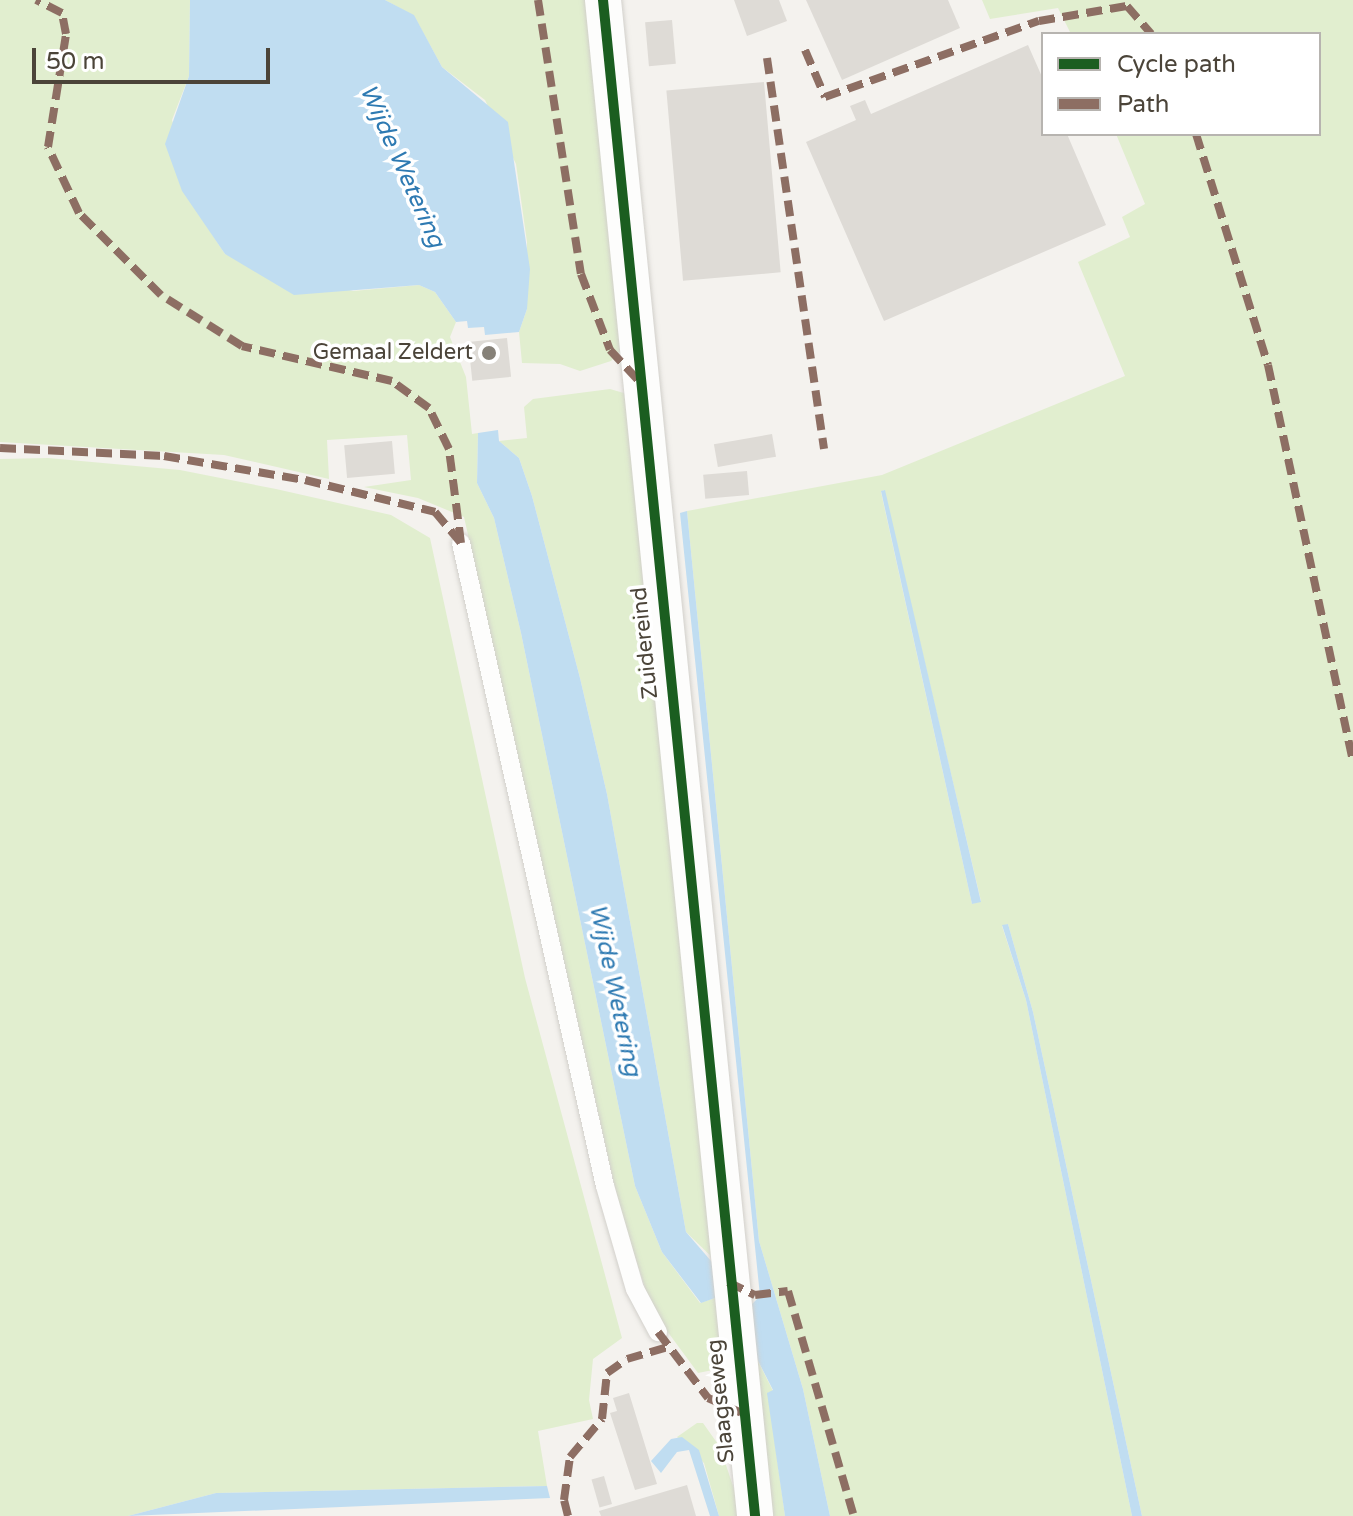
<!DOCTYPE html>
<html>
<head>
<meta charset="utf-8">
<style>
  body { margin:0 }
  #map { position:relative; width:1353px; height:1516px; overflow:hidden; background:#f4f2ee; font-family:"Varela Round",sans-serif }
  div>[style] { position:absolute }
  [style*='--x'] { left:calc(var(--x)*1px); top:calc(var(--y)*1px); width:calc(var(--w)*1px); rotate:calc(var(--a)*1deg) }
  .green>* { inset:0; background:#e1eecf }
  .water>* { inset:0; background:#c0ddf1 }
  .building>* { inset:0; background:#dedbd6; transform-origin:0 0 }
  .roads { filter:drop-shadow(0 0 2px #d2d0cb) drop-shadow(0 0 2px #d2d0cb) }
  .lane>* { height:18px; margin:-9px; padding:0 9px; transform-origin:9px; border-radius:9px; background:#fdfdfc }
  .street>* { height:36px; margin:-18px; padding:0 18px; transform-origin:18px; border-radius:18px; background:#fdfdfc }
  .quiet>* { height:8px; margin-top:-4px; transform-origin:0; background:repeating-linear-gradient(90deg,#8d6e63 0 16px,transparent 0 24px) }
  .cycleway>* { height:10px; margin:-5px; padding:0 5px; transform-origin:5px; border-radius:5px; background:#1b5e20 }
  .dots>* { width:22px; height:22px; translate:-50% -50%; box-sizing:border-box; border:4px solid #fff; border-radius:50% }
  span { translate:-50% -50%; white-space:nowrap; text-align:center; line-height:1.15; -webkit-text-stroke:7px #fff; paint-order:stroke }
  .poi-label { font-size:22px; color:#4b4439 }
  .right { translate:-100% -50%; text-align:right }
  .street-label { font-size:22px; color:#4b4439 }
  .water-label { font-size:24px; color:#2e7ab2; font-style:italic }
  .legend { position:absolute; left:1041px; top:32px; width:280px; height:104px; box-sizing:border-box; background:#fff; border:2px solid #b7b4b0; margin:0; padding:10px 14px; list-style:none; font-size:24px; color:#4b4439 }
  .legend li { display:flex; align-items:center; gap:16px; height:40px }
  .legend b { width:40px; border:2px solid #b7b4b0 }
  .scale { position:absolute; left:32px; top:48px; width:238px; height:36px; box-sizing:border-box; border:4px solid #4b4439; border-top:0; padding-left:10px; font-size:24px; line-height:28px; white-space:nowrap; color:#4b4439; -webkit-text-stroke:6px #fff; paint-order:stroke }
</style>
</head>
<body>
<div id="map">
  <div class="green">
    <i style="clip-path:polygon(0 0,190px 0,189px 76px,172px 120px,204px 222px,225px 254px,353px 291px,419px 285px,435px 292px,456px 322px,450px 337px,466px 377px,472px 434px,478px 433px,477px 483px,494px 518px,521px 633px,635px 1186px,662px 1252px,700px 1303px,715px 1298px,722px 1358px,713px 1370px,698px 1373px,653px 1312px,621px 1214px,464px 517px,418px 498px,364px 487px,411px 480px,407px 435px,327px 440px,329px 479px,224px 455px,0 442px)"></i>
    <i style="clip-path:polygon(385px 0,590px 0,623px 348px,611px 361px,580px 371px,560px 364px,522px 363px,519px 332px,527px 309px,527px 242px,516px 164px,485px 100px,442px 67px,414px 16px)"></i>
    <i style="clip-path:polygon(evenodd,982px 0,1353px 0,1353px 1516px,1142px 1516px,1033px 1012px,1008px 924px,1002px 926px,1026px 1000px,1132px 1516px,830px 1516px,803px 1389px,759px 1241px,687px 511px,882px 475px,1125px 376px,1078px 262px,1130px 237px,1122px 217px,1145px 204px,1116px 134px,1319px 134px,1319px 34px,1071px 34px,1058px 8px,990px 19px,982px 0,884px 490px,981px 901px,972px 904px,881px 492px,884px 490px)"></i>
    <i style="clip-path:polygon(610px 389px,627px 394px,715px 1260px,686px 1232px,607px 794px,580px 678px,532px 496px,519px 458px,499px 441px,527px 438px,524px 407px,533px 399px)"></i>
    <i style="clip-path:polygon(48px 458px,180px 470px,276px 489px,391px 515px,430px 538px,525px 978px,622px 1338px,593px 1359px,589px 1400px,593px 1419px,538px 1431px,547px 1486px,216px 1493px,128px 1516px,0 1516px,0 459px)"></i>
    <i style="clip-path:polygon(751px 1347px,773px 1391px,768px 1393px,785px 1516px,764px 1516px)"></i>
    <i style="clip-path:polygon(697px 1423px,703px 1423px,720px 1447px,743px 1516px,719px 1516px,704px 1463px,677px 1437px)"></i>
  </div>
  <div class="water">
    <i style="clip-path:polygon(190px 0,385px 0,414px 15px,442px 67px,508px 122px,530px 269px,527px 309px,519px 332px,485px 335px,484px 327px,468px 328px,467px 321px,456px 322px,435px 292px,419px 285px,294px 295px,225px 254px,182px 191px,165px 144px,189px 76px)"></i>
    <i style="clip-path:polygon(498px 430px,499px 441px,519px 458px,532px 496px,580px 678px,607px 794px,686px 1232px,750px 1306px,760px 1296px,680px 513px,687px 511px,759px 1241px,803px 1389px,830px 1516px,785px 1516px,767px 1393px,773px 1390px,751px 1347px,715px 1298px,701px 1303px,662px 1252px,635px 1186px,521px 633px,494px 518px,477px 483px,478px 433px)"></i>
    <i style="clip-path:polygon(885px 490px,981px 902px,972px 904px,881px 491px)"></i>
    <i style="clip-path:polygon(1008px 924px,1033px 1012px,1142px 1516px,1132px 1516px,1026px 1000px,1002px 925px)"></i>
    <i style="clip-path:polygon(682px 1437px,699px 1450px,719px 1516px,710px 1516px,689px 1450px,677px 1452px,661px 1473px,651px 1461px,671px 1439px)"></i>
    <i style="clip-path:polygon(547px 1486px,550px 1498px,128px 1516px,216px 1493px)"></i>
  </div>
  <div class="building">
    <i style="clip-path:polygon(734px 0,779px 0,787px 21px,747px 36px)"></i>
    <i style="clip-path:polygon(806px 0,948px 0,960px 28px,842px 80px)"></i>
    <i style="left:672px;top:20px;width:44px;height:27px;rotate:85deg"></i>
    <i style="clip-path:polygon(1028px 45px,1043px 79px,1043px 134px,1067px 134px,1106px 225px,884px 321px,806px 142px,856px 120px,850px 106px,865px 100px,871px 114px)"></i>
    <i style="left:764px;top:82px;width:191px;height:98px;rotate:85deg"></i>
    <i style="left:507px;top:338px;width:39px;height:39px;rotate:84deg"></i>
    <i style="left:772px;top:434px;width:23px;height:59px;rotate:80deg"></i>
    <i style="left:392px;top:441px;width:33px;height:48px;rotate:85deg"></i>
    <i style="left:747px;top:471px;width:24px;height:44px;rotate:85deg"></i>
    <i style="clip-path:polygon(629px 1393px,657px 1484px,635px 1490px,610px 1413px,617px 1411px,613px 1398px)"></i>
    <i style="left:604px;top:1476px;width:29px;height:13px;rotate:74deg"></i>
    <i style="clip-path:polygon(687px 1485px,696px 1516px,601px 1516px,599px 1511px)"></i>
  </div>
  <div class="roads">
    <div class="lane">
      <i style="--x:461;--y:543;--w:659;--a:77.38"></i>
      <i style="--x:605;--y:1186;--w:107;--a:73.8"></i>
      <i style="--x:635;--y:1289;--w:49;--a:61.9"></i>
    </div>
    <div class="street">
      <i style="--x:603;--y:0;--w:1524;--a:84.27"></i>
    </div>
  </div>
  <div class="quiet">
    <i style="--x:538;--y:0;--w:277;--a:81.1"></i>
    <i style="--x:581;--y:274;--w:81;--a:69.1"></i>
    <i style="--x:610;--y:350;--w:42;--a:46.9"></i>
    <i style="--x:805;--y:50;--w:51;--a:66.9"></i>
    <i style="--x:825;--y:97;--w:227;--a:-19.6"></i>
    <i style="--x:1039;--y:21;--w:89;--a:-9.7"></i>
    <i style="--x:1127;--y:6;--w:37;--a:49"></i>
    <i style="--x:767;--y:58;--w:395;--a:81.7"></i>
    <i style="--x:1196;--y:134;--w:242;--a:72.7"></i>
    <i style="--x:1268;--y:365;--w:407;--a:77.9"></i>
    <i style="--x:0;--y:448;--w:164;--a:2.8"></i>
    <i style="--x:164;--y:456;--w:143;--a:9.7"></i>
    <i style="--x:305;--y:480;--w:134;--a:13.8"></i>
    <i style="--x:435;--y:512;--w:40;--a:50"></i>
    <i style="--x:461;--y:543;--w:95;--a:-97.3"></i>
    <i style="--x:449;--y:449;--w:46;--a:-116"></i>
    <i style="--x:429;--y:408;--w:46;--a:-143.9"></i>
    <i style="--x:392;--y:381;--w:154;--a:-166.9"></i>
    <i style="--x:242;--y:346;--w:96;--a:-147.8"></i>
    <i style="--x:161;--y:295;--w:116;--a:-135"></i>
    <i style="--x:79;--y:213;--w:73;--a:-115.2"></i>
    <i style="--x:48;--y:147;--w:114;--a:-80.9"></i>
    <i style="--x:66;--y:34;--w:21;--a:-101"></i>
    <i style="--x:62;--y:13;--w:29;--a:-153"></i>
    <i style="--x:728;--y:1282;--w:30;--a:26"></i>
    <i style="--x:755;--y:1295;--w:33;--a:-7"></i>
    <i style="--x:788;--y:1291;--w:234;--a:73.7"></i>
    <i style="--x:658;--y:1332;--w:83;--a:52.9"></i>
    <i style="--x:708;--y:1398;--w:36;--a:24"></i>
    <i style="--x:568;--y:1516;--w:16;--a:-104"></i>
    <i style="--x:564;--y:1500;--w:43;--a:-82.1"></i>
    <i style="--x:570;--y:1457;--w:50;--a:-49.9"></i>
    <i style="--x:602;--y:1419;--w:46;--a:-83.8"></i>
    <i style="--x:607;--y:1373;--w:24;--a:-35"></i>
    <i style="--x:627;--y:1359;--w:43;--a:-16.3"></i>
  </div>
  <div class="cycleway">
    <i style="--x:603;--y:0;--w:1524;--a:84.27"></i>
  </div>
  <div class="dots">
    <i style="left:489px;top:353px;background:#868178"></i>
  </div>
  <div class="poi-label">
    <span class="right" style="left:473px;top:353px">Gemaal Zeldert</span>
  </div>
  <div class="street-label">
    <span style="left:645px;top:643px;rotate:-96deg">Zuidereind</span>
    <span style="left:721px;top:1401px;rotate:-96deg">Slaagseweg</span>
  </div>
  <div class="water-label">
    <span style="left:402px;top:166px;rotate:66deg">Wijde Wetering</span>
    <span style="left:615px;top:990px;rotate:78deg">Wijde Wetering</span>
  </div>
  <ul class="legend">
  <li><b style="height:10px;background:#1b5e20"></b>Cycle path</li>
  <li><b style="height:10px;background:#8d6e63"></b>Path</li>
  </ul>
  <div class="scale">50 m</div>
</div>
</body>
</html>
